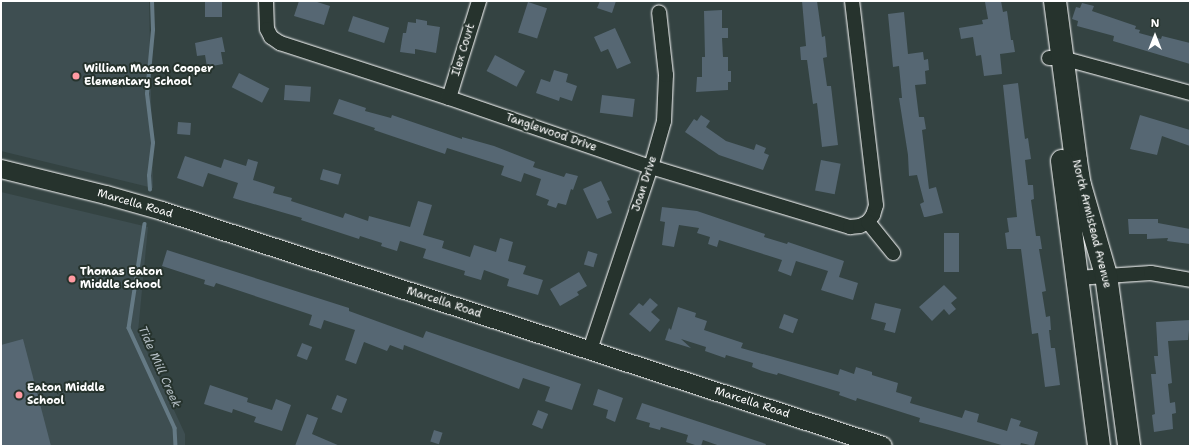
<!DOCTYPE html>
<html>
<head>
<meta charset="utf-8">
<style>
  body { margin:0 }
  #map { position:relative; width:1191px; height:447px; overflow:hidden; background:#344342; font-family:"Shantell Sans",sans-serif }
  div>[style] { position:absolute }
  [style*='--x'] { left:calc(var(--x)*1px); top:calc(var(--y)*1px); width:calc(var(--w)*1px); rotate:calc(var(--a)*1deg) }
  .built>* { inset:0; background:#3e4e51 }
  .stream>* { height:3.5px; margin:-1.75px; padding:0 1.75px; transform-origin:1.75px; border-radius:1.75px; background:#657a85 }
  .building>* { inset:0; background:#566773; transform-origin:0 0 }
  .roads { filter:drop-shadow(0 0 1px #fff) drop-shadow(0 0 1px #fff) }
  .minor>* { height:14px; margin:-7px; padding:0 7px; transform-origin:7px; border-radius:7px; background:#26332d }
  .tertiary>* { height:18px; margin:-9px; padding:0 9px; transform-origin:9px; border-radius:9px; background:#26332d }
  .primary>* { height:22px; margin:-11px; padding:0 11px; transform-origin:11px; border-radius:11px; background:#26332d }
  .dots>* { width:11px; height:11px; translate:-50% -50%; box-sizing:border-box; border:2px solid #26332d; border-radius:50% }
  span { translate:-50% -50%; white-space:nowrap; text-align:center; line-height:1.15; -webkit-text-stroke:4px #26332d; paint-order:stroke }
  .street-label { font-size:11px; color:#fff }
  .poi-label { font-size:11px; color:#fff; font-weight:700 }
  .left { translate:0 -50%; text-align:left }
  .water-label { font-size:12px; color:#b2bcc2; font-style:italic }
  .frame { position:absolute; inset:0; border:2px solid #fff; pointer-events:none }
  .north { position:absolute; left:1135px; top:16px; width:40px; height:40px; -webkit-text-stroke:3px #26332d; paint-order:stroke; rotate:0deg; font-size:11px; font-weight:700; line-height:16px; text-align:center; color:#fff }
  .north::after { content:''; display:block; margin:auto; width:14px; height:18px; background:#fff; clip-path:polygon(50% 0,100% 100%,50% 72%,0 100%) }
</style>
</head>
<body>
<div id="map">
  <div class="built">
    <i style="clip-path:polygon(1px 1px,149px 1px,153px 188px,1px 151px)"></i>
    <i style="clip-path:polygon(1px 192px,148px 227px,138px 332px,185px 434px,185px 446px,1px 446px)"></i>
  </div>
  <div class="stream">
    <i style="--x:150;--y:190;--w:14;--a:-94"></i>
    <i style="--x:149;--y:176;--w:33;--a:-83"></i>
    <i style="--x:153;--y:143;--w:49;--a:-97"></i>
    <i style="--x:147;--y:94;--w:64;--a:-84.6"></i>
    <i style="--x:153;--y:30;--w:29;--a:-92"></i>
    <i style="--x:145;--y:224;--w:105;--a:98.7"></i>
    <i style="--x:129;--y:328;--w:110;--a:65.3"></i>
    <i style="--x:175;--y:428;--w:18;--a:87"></i>
  </div>
  <div class="building">
    <i style="left:205px;top:1px;width:17px;height:16px"></i>
    <i style="clip-path:polygon(299px 1px,314px 1px,330px 6px,324px 25px,294px 16px)"></i>
    <i style="clip-path:polygon(600px 1px,616px 1px,612px 13px,597px 8px)"></i>
    <i style="clip-path:polygon(802px 1px,817px 1px,822px 37px,825px 36px,827px 57px,823px 58px,827px 86px,831px 86px,838px 145px,822px 147px,817px 103px,813px 104px,807px 60px,801px 60px,800px 47px,806px 46px)"></i>
    <i style="clip-path:polygon(1001px 1px,1003px 12px,1007px 11px,1011px 40px,1013px 40px,1015px 52px,1000px 54px,1002px 74px,984px 76px,981px 55px,976px 56px,973px 37px,961px 39px,959px 28px,983px 24px,982px 20px,988px 19px,985px 2px)"></i>
    <i style="left:528px;top:2px;width:20px;height:32px;rotate:18deg"></i>
    <i style="clip-path:polygon(1082px 3px,1094px 6px,1092px 11px,1136px 26px,1135px 29px,1140px 30px,1139px 33px,1161px 39px,1162px 36px,1190px 43px,1190px 64px,1113px 41px,1114px 36px,1077px 26px,1078px 21px,1072px 19px,1076px 7px,1080px 8px)"></i>
    <i style="clip-path:polygon(722px 10px,722px 28px,728px 28px,728px 38px,722px 38px,723px 57px,728px 57px,728px 71px,731px 71px,731px 82px,728px 82px,728px 90px,696px 92px,697px 77px,702px 77px,702px 57px,705px 57px,704px 11px)"></i>
    <i style="clip-path:polygon(904px 12px,908px 54px,923px 52px,924px 60px,928px 59px,929px 70px,925px 71px,926px 84px,915px 85px,919px 117px,924px 117px,926px 129px,922px 130px,929px 189px,936px 187px,943px 213px,926px 217px,924px 217px,920px 204px,924px 202px,917px 175px,909px 176px,908px 155px,899px 98px,902px 98px,899px 66px,893px 67px,888px 14px)"></i>
    <i style="left:353px;top:16px;width:38px;height:16px;rotate:18deg"></i>
    <i style="clip-path:polygon(416px 19px,427px 21px,427px 25px,440px 27px,436px 53px,415px 49px,415px 54px,400px 52px,403px 33px,406px 33px,408px 22px,416px 23px)"></i>
    <i style="clip-path:polygon(615px 28px,631px 63px,617px 69px,608px 49px,601px 52px,594px 37px)"></i>
    <i style="clip-path:polygon(222px 37px,225px 52px,221px 52px,223px 64px,207px 67px,205px 55px,197px 56px,195px 43px)"></i>
    <i style="left:495px;top:55px;width:34px;height:18px;rotate:28deg"></i>
    <i style="clip-path:polygon(554px 70px,568px 74px,566px 82px,577px 86px,572px 101px,560px 97px,559px 101px,536px 93px,541px 79px,550px 82px)"></i>
    <i style="left:239px;top:73px;width:34px;height:16px;rotate:27deg"></i>
    <i style="clip-path:polygon(1018px 83px,1025px 139px,1028px 138px,1031px 159px,1025px 160px,1028px 185px,1033px 185px,1034px 199px,1031px 200px,1036px 236px,1040px 236px,1042px 249px,1039px 249px,1046px 291px,1042px 292px,1046px 317px,1050px 316px,1051px 330px,1049px 330px,1051px 348px,1055px 348px,1060px 385px,1045px 387px,1038px 333px,1032px 334px,1021px 249px,1007px 249px,1005px 233px,1009px 232px,1007px 218px,1017px 217px,1003px 85px)"></i>
    <i style="left:285px;top:85px;width:26px;height:15px;rotate:4deg"></i>
    <i style="left:602px;top:95px;width:33px;height:18px;rotate:7deg"></i>
    <i style="clip-path:polygon(339px 99px,366px 108px,365px 111px,391px 118px,392px 115px,462px 139px,462px 137px,494px 146px,535px 162px,533px 167px,564px 177px,566px 173px,578px 176px,573px 190px,571px 189px,566px 205px,558px 203px,556px 208px,547px 205px,549px 200px,536px 195px,541px 179px,524px 173px,521px 182px,501px 175px,504px 166px,447px 148px,445px 154px,374px 130px,375px 128px,333px 114px)"></i>
    <i style="clip-path:polygon(701px 115px,710px 121px,706px 127px,726px 141px,754px 150px,756px 144px,766px 148px,764px 153px,769px 155px,763px 170px,719px 155px,685px 132px,694px 119px,697px 121px)"></i>
    <i style="clip-path:polygon(1140px 115px,1190px 130px,1190px 146px,1162px 136px,1157px 155px,1130px 149px)"></i>
    <i style="left:178px;top:122px;width:13px;height:12px;rotate:4deg"></i>
    <i style="clip-path:polygon(185px 156px,221px 168px,224px 159px,246px 166px,248px 159px,258px 162px,253px 180px,275px 187px,273px 193px,292px 198px,291px 201px,343px 218px,345px 213px,368px 221px,369px 216px,410px 227px,418px 201px,432px 205px,423px 235px,444px 241px,442px 248px,470px 257px,474px 245px,496px 252px,500px 238px,513px 242px,508px 261px,526px 266px,523px 274px,543px 280px,538px 295px,507px 286px,509px 279px,484px 270px,481px 280px,464px 275px,465px 271px,423px 258px,426px 249px,400px 241px,397px 251px,381px 246px,382px 243px,360px 236px,359px 239px,301px 220px,302px 218px,233px 198px,238px 183px,208px 173px,203px 187px,177px 178px)"></i>
    <i style="left:821px;top:160px;width:20px;height:31px;rotate:11deg"></i>
    <i style="left:323px;top:169px;width:19px;height:11px;rotate:16deg"></i>
    <i style="clip-path:polygon(601px 181px,610px 200px,607px 201px,612px 213px,597px 219px,583px 189px)"></i>
    <i style="clip-path:polygon(662px 207px,697px 211px,765px 234px,764px 237px,787px 244px,788px 242px,844px 261px,839px 277px,858px 283px,853px 300px,821px 290px,828px 271px,796px 261px,791px 276px,778px 271px,782px 260px,719px 240px,717px 247px,708px 244px,710px 237px,697px 233px,699px 228px,679px 225px,674px 247px,662px 245px,665px 222px,660px 221px)"></i>
    <i style="clip-path:polygon(1128px 219px,1158px 219px,1158px 223px,1190px 229px,1190px 244px,1167px 241px,1168px 238px,1147px 239px,1147px 234px,1129px 234px)"></i>
    <i style="left:944px;top:233px;width:15px;height:39px"></i>
    <i style="clip-path:polygon(167px 250px,349px 308px,349px 311px,423px 338px,426px 331px,581px 384px,572px 410px,545px 401px,550px 387px,523px 378px,519px 389px,404px 345px,403px 350px,390px 345px,387px 351px,364px 342px,356px 364px,345px 360px,355px 330px,324px 320px,321px 329px,309px 325px,312px 315px,216px 283px,214px 287px,204px 284px,205px 280px,162px 266px)"></i>
    <i style="left:588px;top:251px;width:10px;height:14px;rotate:17deg"></i>
    <i style="clip-path:polygon(579px 272px,587px 286px,577px 292px,579px 295px,560px 306px,550px 289px)"></i>
    <i style="clip-path:polygon(944px 285px,957px 298px,951px 303px,956px 309px,949px 315px,944px 309px,932px 321px,919px 307px)"></i>
    <i style="clip-path:polygon(650px 298px,658px 305px,651px 312px,660px 320px,650px 332px,629px 314px,639px 303px,643px 306px)"></i>
    <i style="clip-path:polygon(875px 303px,901px 309px,895px 333px,884px 330px,886px 323px,871px 319px)"></i>
    <i style="clip-path:polygon(678px 307px,696px 313px,695px 317px,707px 321px,704px 330px,743px 343px,741px 348px,838px 375px,840px 369px,854px 374px,856px 367px,872px 372px,872px 375px,898px 383px,896px 392px,912px 397px,910px 403px,962px 418px,965px 410px,979px 414px,977px 422px,1007px 431px,1011px 418px,1021px 421px,1019px 426px,1038px 432px,1034px 446px,1021px 443px,1020px 446px,1005px 446px,945px 429px,919px 422px,920px 418px,857px 398px,856px 401px,839px 395px,840px 392px,833px 390px,778px 373px,777px 375px,762px 371px,752px 367px,753px 363px,726px 355px,725px 358px,705px 351px,706px 347px,681px 339px,691px 348px,665px 340px,669px 328px,671px 330px)"></i>
    <i style="left:784px;top:314px;width:15px;height:15px;rotate:20deg"></i>
    <i style="clip-path:polygon(1190px 320px,1188px 340px,1168px 341px,1172px 383px,1168px 384px,1170px 403px,1175px 402px,1176px 413px,1172px 414px,1173px 429px,1154px 432px,1152px 415px,1155px 414px,1151px 374px,1156px 374px,1154px 356px,1158px 356px,1156px 322px)"></i>
    <i style="clip-path:polygon(23px 339px,51px 446px,1px 446px,1px 345px)"></i>
    <i style="left:302px;top:343px;width:11px;height:14px;rotate:22deg"></i>
    <i style="clip-path:polygon(210px 385px,248px 398px,247px 402px,272px 410px,276px 399px,291px 405px,282px 431px,254px 422px,256px 417px,233px 409px,232px 413px,204px 404px)"></i>
    <i style="clip-path:polygon(598px 389px,623px 398px,615px 422px,606px 418px,608px 410px,593px 405px)"></i>
    <i style="left:337px;top:395px;width:11px;height:15px;rotate:22deg"></i>
    <i style="clip-path:polygon(642px 403px,766px 444px,765px 446px,720px 446px,703px 440px,701px 446px,698px 446px,686px 442px,688px 435px,661px 427px,660px 430px,649px 427px,650px 423px,636px 419px)"></i>
    <i style="left:538px;top:410px;width:11px;height:16px;rotate:22deg"></i>
    <i style="clip-path:polygon(307px 414px,318px 418px,312px 434px,340px 446px,295px 446px)"></i>
    <i style="left:434px;top:430px;width:9px;height:12px;rotate:18deg"></i>
  </div>
  <div class="roads">
    <div class="minor">
      <i style="--x:266;--y:1;--w:28;--a:88"></i>
      <i style="--x:267;--y:29;--w:9;--a:63"></i>
      <i style="--x:271;--y:37;--w:11;--a:34"></i>
      <i style="--x:280;--y:43;--w:178;--a:18"></i>
      <i style="--x:449;--y:98;--w:213;--a:18.9"></i>
      <i style="--x:651;--y:167;--w:208;--a:16.8"></i>
      <i style="--x:850;--y:227;--w:10;--a:-6"></i>
      <i style="--x:860;--y:226;--w:9;--a:-27"></i>
      <i style="--x:868;--y:222;--w:9;--a:-54"></i>
      <i style="--x:873;--y:215;--w:10;--a:-73"></i>
      <i style="--x:876;--y:205;--w:205;--a:-96.7"></i>
      <i style="--x:1049;--y:58;--w:13;--a:0"></i>
      <i style="--x:1062;--y:58;--w:133;--a:15.3"></i>
      <i style="--x:449;--y:98;--w:102;--a:-72.8"></i>
      <i style="--x:868;--y:222;--w:40;--a:51"></i>
      <i style="--x:1077;--y:278;--w:74;--a:-3.9"></i>
      <i style="--x:1151;--y:273;--w:40;--a:10"></i>
      <i style="--x:590;--y:350;--w:193;--a:-71.6"></i>
      <i style="--x:651;--y:167;--w:48;--a:-74.2"></i>
      <i style="--x:664;--y:121;--w:46;--a:-87.5"></i>
      <i style="--x:666;--y:75;--w:63;--a:-96.3"></i>
    </div>
    <div class="tertiary">
      <i style="--x:1;--y:169;--w:108;--a:13.9"></i>
      <i style="--x:106;--y:195;--w:58;--a:15.9"></i>
      <i style="--x:162;--y:211;--w:758;--a:18.05"></i>
    </div>
    <div class="primary">
      <i style="--x:1055;--y:1;--w:161;--a:82.5"></i>
      <i style="--x:1076;--y:161;--w:24;--a:81"></i>
      <i style="--x:1080;--y:185;--w:94;--a:73.9"></i>
      <i style="--x:1106;--y:275;--w:173;--a:82.3"></i>
      <i style="--x:1062;--y:161;--w:287;--a:82.6"></i>
    </div>
  </div>
  <div class="dots">
    <i style="left:76px;top:76px;background:#ff9aa2"></i>
    <i style="left:72px;top:279px;background:#ff9aa2"></i>
    <i style="left:19px;top:395px;background:#ff9aa2"></i>
  </div>
  <div class="street-label">
    <span style="left:464px;top:50px;rotate:-73deg">Ilex Court</span>
    <span style="left:551px;top:133px;rotate:19deg">Tanglewood Drive</span>
    <span style="left:645px;top:184px;rotate:-72deg">Joan Drive</span>
    <span style="left:135px;top:204px;rotate:16deg">Marcella Road</span>
    <span style="left:1091px;top:224px;rotate:76deg">North Armistead Avenue</span>
    <span style="left:444px;top:303px;rotate:18deg">Marcella Road</span>
    <span style="left:752px;top:403px;rotate:18deg">Marcella Road</span>
  </div>
  <div class="poi-label">
    <span class="left" style="left:84px;top:76px">William Mason Cooper<br>Elementary School</span>
    <span class="left" style="left:80px;top:279px">Thomas Eaton<br>Middle School</span>
    <span class="left" style="left:27px;top:395px">Eaton Middle<br>School</span>
  </div>
  <div class="water-label">
    <span style="left:159px;top:367px;rotate:66deg">Tide Mill Creek</span>
  </div>
  <div class="frame"></div>
  <div class="north">N</div>
</div>
</body>
</html>
